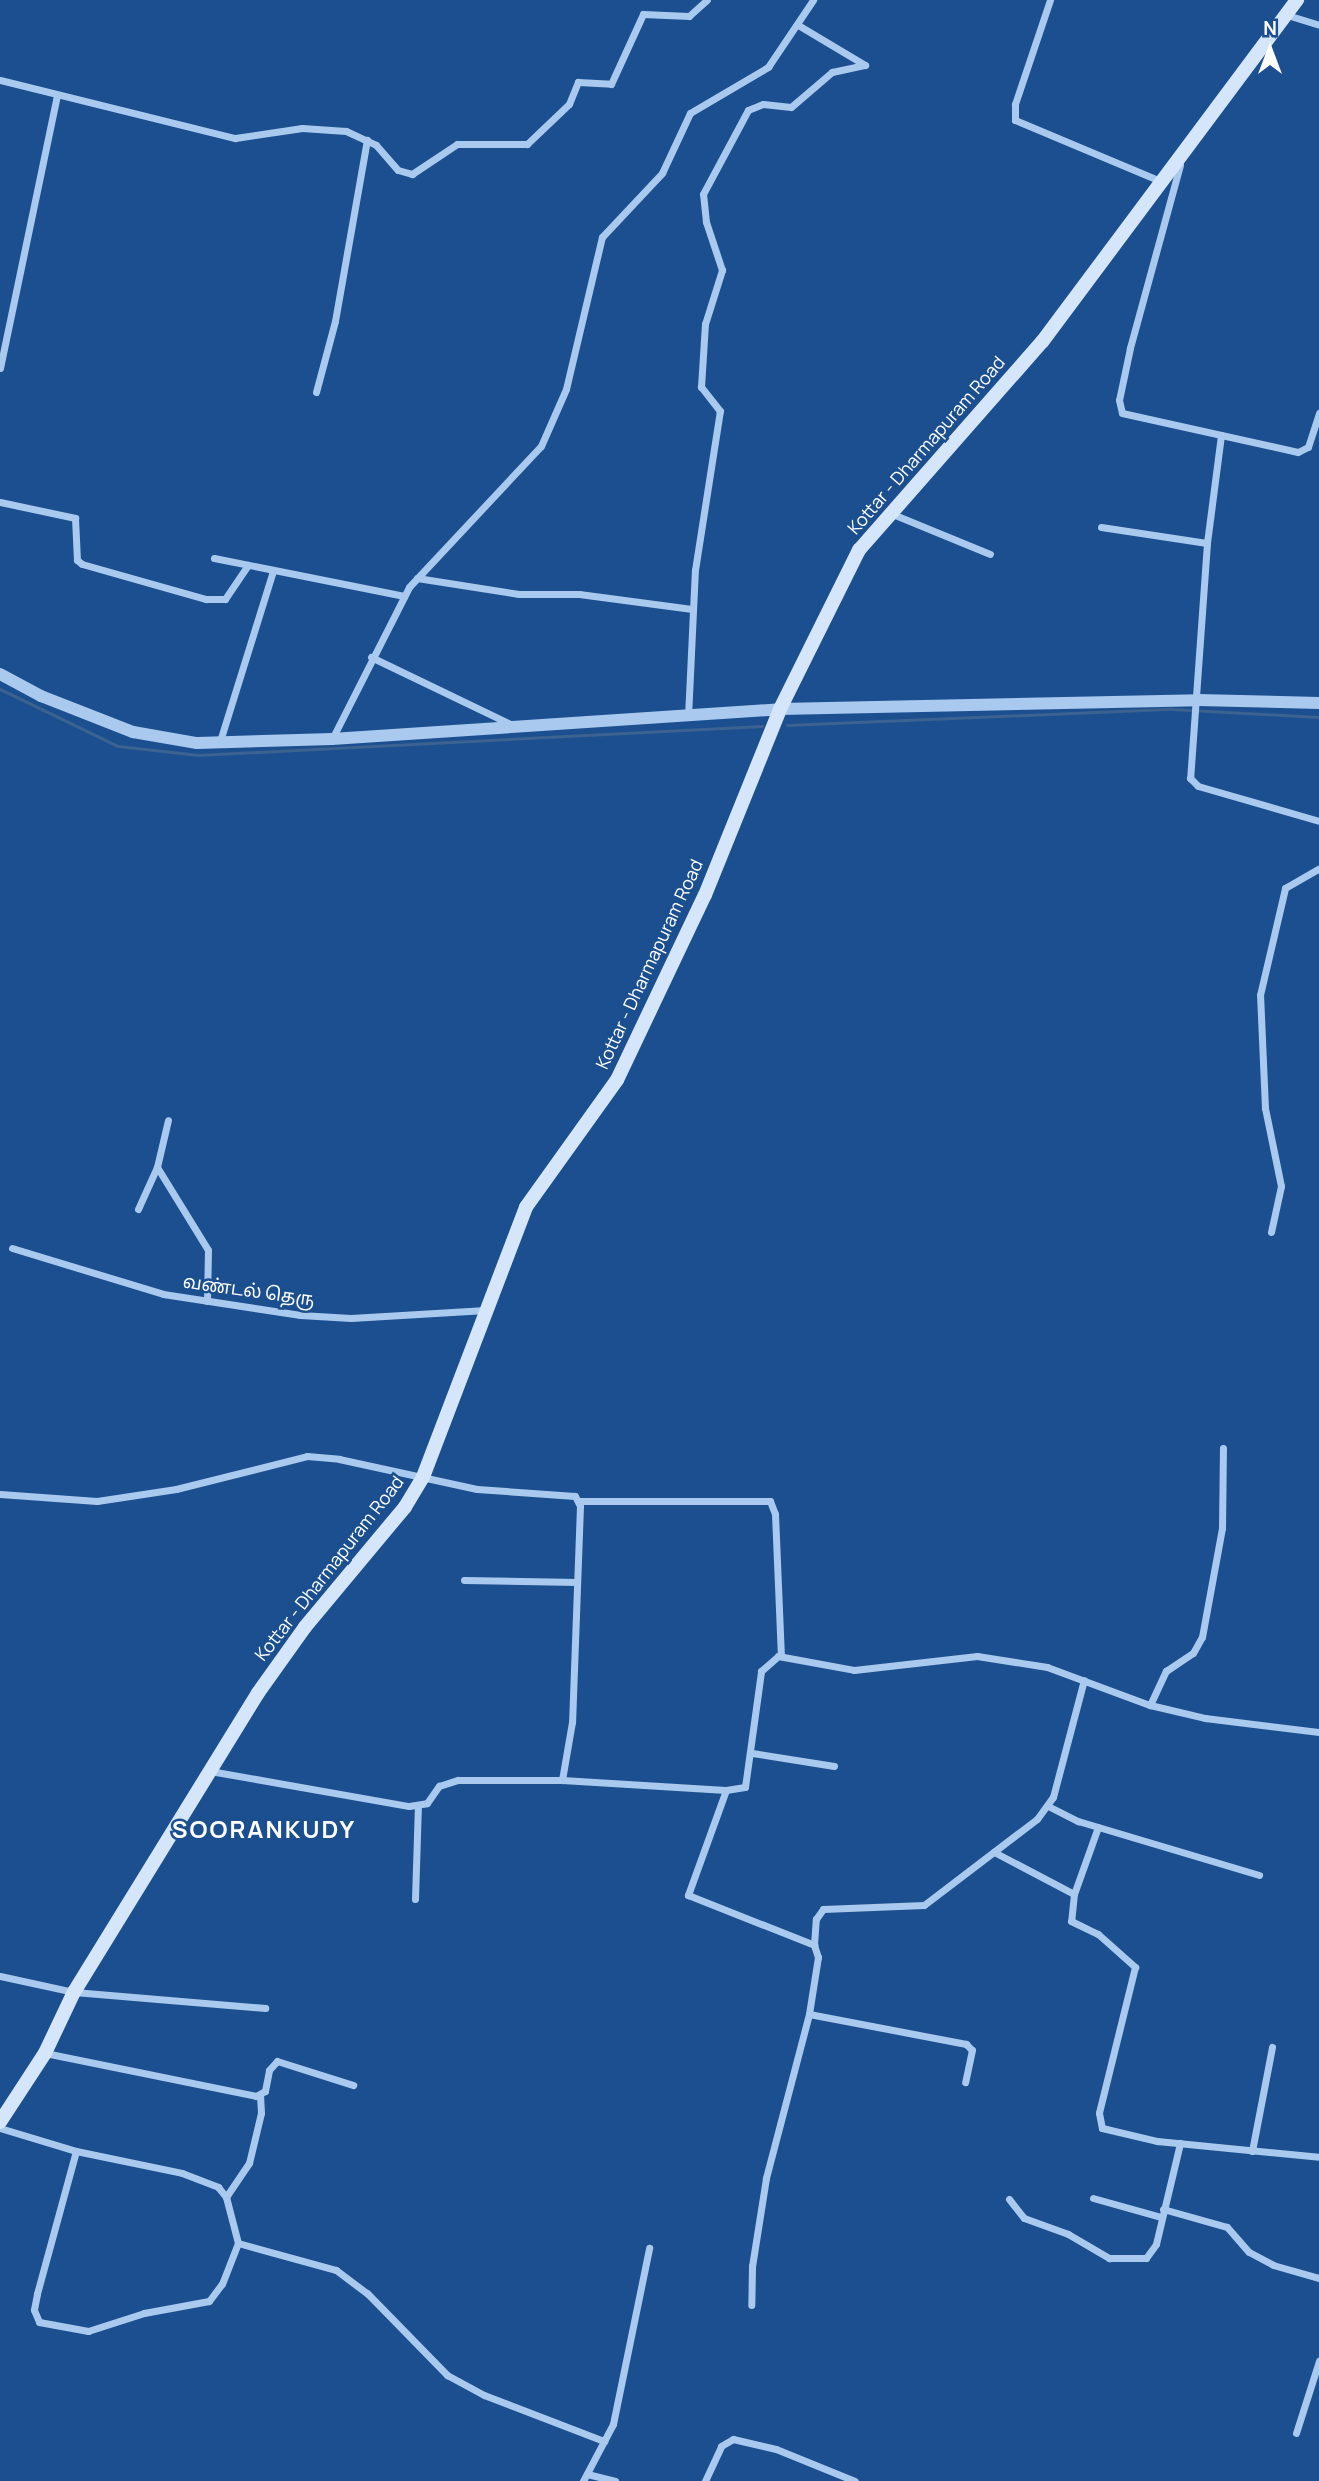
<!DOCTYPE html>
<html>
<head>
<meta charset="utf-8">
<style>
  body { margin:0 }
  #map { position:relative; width:1319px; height:2481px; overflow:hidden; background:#1b4f8f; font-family:Manrope,"Noto Sans Tamil",sans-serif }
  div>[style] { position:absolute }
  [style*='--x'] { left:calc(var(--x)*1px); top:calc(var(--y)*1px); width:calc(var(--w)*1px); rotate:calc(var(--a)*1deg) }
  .stream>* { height:2.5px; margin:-1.25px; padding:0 1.25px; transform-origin:1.25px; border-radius:1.25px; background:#3c6290 }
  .minor>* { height:7px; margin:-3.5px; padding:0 3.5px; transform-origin:3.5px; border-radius:3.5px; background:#a9c9ee }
  .tertiary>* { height:12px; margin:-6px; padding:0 6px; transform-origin:6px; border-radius:6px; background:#a9c9ee }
  .secondary>* { height:14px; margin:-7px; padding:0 7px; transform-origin:7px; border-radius:7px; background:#d6e6fa }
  span { translate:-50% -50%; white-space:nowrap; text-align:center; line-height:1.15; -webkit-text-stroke:5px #1b4f8f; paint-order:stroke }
  .street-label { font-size:18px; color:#fff }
  .district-label { font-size:24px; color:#fff; font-weight:700; letter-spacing:2px }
  .north { position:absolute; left:1235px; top:14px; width:70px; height:70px; -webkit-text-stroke:5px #1b4f8f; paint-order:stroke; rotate:0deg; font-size:19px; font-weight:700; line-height:28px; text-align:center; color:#fff }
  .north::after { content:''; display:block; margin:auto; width:24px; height:32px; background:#fff; clip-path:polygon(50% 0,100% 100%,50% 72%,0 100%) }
</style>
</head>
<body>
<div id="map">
  <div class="stream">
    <i style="--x:0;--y:689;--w:131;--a:25.8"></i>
    <i style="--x:118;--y:746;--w:81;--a:6.4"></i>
    <i style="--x:198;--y:755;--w:565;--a:-2.94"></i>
    <i style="--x:787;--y:725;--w:385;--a:-2.4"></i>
    <i style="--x:1172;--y:709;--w:147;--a:3.1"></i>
  </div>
  <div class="minor">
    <i style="--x:1050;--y:0;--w:110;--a:108.6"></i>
    <i style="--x:1015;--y:104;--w:16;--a:90"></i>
    <i style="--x:1015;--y:120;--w:157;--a:22.8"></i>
    <i style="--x:1287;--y:15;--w:34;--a:17"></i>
    <i style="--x:0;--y:80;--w:242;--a:13.9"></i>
    <i style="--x:235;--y:138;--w:68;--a:-8.5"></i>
    <i style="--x:302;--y:128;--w:44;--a:3.9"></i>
    <i style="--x:346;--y:131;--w:33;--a:25"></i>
    <i style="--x:376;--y:145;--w:33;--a:49"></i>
    <i style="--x:398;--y:170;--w:15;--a:16"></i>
    <i style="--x:412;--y:174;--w:54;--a:-33.7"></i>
    <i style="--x:457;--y:144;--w:70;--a:0"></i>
    <i style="--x:527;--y:144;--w:58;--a:-43.6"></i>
    <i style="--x:569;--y:104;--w:24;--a:-68"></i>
    <i style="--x:578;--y:82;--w:33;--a:3"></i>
    <i style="--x:611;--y:84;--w:77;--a:-65.4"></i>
    <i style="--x:643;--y:14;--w:46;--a:2.5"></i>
    <i style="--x:689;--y:16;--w:24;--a:-42"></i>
    <i style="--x:1180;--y:165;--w:190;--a:105.3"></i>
    <i style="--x:1130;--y:348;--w:53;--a:101.9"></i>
    <i style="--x:1119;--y:400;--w:13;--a:77"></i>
    <i style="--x:1122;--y:413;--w:180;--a:12.5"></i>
    <i style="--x:1298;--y:452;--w:11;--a:-27"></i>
    <i style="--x:1308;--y:447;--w:36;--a:-72"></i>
    <i style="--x:0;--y:368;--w:279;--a:-78.2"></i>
    <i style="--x:316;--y:392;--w:73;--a:-75"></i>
    <i style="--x:335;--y:321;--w:184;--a:-80"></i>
    <i style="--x:1221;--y:435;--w:109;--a:97.4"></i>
    <i style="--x:1207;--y:543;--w:236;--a:94.1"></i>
    <i style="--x:1190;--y:778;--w:11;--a:45"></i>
    <i style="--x:1198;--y:786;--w:126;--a:16.1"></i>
    <i style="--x:0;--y:502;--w:77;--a:12"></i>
    <i style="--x:75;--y:518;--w:42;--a:87.3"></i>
    <i style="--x:77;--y:560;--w:6;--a:39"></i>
    <i style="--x:82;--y:564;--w:129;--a:15.8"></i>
    <i style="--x:206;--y:599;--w:19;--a:0"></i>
    <i style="--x:225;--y:599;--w:41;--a:-55.9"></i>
    <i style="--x:890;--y:513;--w:108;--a:22.3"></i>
    <i style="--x:1101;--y:527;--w:107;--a:8.6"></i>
    <i style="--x:214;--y:558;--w:194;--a:11.3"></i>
    <i style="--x:417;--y:578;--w:103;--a:8.9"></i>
    <i style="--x:519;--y:594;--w:60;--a:0"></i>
    <i style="--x:579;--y:594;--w:114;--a:7.6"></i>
    <i style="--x:371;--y:657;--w:157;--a:25.7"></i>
    <i style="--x:688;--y:717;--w:147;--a:-87.3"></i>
    <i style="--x:695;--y:570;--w:161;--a:-81.1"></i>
    <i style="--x:720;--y:411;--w:31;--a:-128"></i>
    <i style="--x:701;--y:387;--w:63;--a:-86.4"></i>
    <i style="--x:705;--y:324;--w:57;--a:-72.5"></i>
    <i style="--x:722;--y:270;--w:51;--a:-108.4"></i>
    <i style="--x:706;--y:222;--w:28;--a:-96"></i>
    <i style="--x:703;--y:194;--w:95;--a:-61.8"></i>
    <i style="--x:748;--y:110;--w:16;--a:-22"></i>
    <i style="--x:763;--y:104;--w:28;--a:6"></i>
    <i style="--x:791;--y:107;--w:54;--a:-40.5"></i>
    <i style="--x:832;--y:72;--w:34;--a:-12"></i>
    <i style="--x:865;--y:65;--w:78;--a:-149.2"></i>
    <i style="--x:332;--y:739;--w:170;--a:-63.1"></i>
    <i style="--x:409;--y:587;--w:193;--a:-46.9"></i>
    <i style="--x:541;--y:446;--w:62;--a:-66.3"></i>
    <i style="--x:566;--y:389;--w:156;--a:-76.7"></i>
    <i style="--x:602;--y:237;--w:88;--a:-46.8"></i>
    <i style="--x:662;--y:173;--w:66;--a:-65"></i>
    <i style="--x:690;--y:113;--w:91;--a:-30.5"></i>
    <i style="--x:768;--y:67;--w:81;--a:-56.1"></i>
    <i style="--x:220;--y:741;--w:178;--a:-72.7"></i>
    <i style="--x:157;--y:1167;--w:97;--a:58.4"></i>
    <i style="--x:208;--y:1250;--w:51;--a:91.1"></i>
    <i style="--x:138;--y:1209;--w:46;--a:-65.7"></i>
    <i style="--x:157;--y:1167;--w:48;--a:-76.8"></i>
    <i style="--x:1271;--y:1232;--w:47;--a:-77.7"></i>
    <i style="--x:1281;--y:1186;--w:80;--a:-101.6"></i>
    <i style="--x:1265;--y:1108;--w:113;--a:-92.5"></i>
    <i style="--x:1260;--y:995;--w:110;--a:-76.8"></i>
    <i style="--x:1285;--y:888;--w:39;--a:-30"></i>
    <i style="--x:12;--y:1248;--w:158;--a:16.9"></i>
    <i style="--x:163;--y:1294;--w:139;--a:8.7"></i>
    <i style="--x:300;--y:1315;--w:51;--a:3.4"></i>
    <i style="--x:351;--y:1318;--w:135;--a:-3.4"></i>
    <i style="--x:0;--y:1494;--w:97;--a:4.1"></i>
    <i style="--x:97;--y:1501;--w:80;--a:-8.6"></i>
    <i style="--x:176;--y:1489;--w:135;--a:-14.1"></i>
    <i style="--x:307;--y:1456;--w:32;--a:5"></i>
    <i style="--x:339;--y:1459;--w:141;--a:12.3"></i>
    <i style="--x:477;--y:1489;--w:98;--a:4.1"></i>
    <i style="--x:575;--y:1496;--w:11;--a:63"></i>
    <i style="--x:580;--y:1506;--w:216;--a:92.1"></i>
    <i style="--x:572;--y:1722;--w:59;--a:99.8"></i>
    <i style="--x:579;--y:1501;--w:191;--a:0"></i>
    <i style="--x:770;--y:1501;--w:14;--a:69"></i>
    <i style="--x:775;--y:1514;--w:142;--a:87.6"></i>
    <i style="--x:464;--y:1580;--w:113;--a:1"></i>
    <i style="--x:1150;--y:1705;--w:38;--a:-65"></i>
    <i style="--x:1166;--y:1671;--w:32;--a:-34"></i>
    <i style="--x:1193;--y:1653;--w:18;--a:-61"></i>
    <i style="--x:1202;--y:1637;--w:111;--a:-79.6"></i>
    <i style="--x:1222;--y:1528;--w:80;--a:-89.3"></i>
    <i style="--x:752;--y:1753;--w:83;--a:9"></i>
    <i style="--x:210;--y:1771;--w:202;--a:10"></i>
    <i style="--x:409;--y:1806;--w:18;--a:-9"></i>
    <i style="--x:427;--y:1803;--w:21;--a:-55"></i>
    <i style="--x:439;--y:1786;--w:20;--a:-18"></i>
    <i style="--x:458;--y:1780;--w:104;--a:0"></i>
    <i style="--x:562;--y:1780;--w:164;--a:3.5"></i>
    <i style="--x:726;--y:1790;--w:19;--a:-9"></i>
    <i style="--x:745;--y:1787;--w:117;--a:-82.1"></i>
    <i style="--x:761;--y:1671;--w:23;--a:-41"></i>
    <i style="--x:778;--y:1656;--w:77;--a:10.4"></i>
    <i style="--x:854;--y:1670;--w:124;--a:-6.5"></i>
    <i style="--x:977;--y:1656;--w:71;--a:8.9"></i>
    <i style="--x:1047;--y:1667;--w:110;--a:20.3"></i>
    <i style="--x:1150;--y:1705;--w:57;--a:13.3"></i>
    <i style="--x:1205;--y:1718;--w:115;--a:7"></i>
    <i style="--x:726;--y:1790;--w:112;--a:109.9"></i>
    <i style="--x:688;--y:1895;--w:136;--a:21.6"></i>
    <i style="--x:814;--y:1945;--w:13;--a:72"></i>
    <i style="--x:818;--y:1957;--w:58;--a:99"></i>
    <i style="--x:809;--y:2014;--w:170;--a:104.7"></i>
    <i style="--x:766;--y:2178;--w:89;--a:99"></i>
    <i style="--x:752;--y:2266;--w:39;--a:91"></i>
    <i style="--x:1048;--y:1806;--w:34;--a:27"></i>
    <i style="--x:1078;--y:1821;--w:189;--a:16.6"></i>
    <i style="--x:1098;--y:1827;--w:71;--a:109.7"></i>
    <i style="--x:1074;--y:1894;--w:27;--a:96"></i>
    <i style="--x:1071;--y:1921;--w:30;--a:26"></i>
    <i style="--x:1098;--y:1934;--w:50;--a:41.7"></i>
    <i style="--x:1135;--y:1967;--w:150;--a:103.9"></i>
    <i style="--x:1099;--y:2113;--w:15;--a:79"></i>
    <i style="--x:1102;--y:2128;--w:57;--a:13.3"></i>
    <i style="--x:1157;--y:2141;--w:163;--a:5.6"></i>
    <i style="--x:994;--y:1852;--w:90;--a:27.7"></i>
    <i style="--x:415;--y:1899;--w:93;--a:-88.2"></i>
    <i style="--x:814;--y:1945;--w:26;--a:-86"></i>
    <i style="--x:816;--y:1919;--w:12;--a:-55"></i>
    <i style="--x:823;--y:1909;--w:101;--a:-2.3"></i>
    <i style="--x:924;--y:1905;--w:142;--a:-37.3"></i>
    <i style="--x:1037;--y:1819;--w:27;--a:-54"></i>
    <i style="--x:1053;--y:1797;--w:121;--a:-75.2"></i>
    <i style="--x:0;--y:1976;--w:76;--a:12.2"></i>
    <i style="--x:74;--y:1992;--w:192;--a:4.8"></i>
    <i style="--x:809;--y:2014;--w:160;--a:10.8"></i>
    <i style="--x:966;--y:2044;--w:8;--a:45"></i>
    <i style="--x:972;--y:2050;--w:33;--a:102"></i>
    <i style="--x:45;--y:2053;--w:215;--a:11.5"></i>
    <i style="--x:256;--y:2096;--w:10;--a:-29"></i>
    <i style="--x:265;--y:2091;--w:21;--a:-79"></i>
    <i style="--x:269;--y:2070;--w:12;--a:-48"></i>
    <i style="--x:277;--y:2061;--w:80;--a:17.5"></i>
    <i style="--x:0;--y:2128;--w:79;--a:16.8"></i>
    <i style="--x:76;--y:2151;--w:108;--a:11.7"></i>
    <i style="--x:182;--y:2173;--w:39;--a:21"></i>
    <i style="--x:218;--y:2187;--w:13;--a:51"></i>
    <i style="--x:226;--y:2197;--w:48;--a:75.4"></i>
    <i style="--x:238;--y:2243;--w:102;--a:15.4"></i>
    <i style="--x:336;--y:2270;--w:39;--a:37"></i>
    <i style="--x:367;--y:2293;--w:115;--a:45.7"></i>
    <i style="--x:447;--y:2375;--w:42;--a:28.4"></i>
    <i style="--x:484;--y:2395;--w:129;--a:21"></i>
    <i style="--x:76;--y:2151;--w:148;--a:105.3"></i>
    <i style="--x:37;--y:2294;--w:16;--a:101"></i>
    <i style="--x:34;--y:2310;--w:13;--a:67"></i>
    <i style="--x:39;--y:2322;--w:50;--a:10.4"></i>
    <i style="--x:88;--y:2331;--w:59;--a:-17.8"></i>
    <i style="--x:144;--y:2313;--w:66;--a:-10.5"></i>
    <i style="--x:209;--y:2301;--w:21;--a:-53"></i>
    <i style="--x:222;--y:2284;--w:44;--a:-68.7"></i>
    <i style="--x:1252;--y:2151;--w:106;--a:-79.1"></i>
    <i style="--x:226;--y:2197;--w:41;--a:-55.9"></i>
    <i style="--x:249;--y:2163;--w:51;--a:-76.5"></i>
    <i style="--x:261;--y:2113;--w:17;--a:-93"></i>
    <i style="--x:1093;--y:2198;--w:71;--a:15.6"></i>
    <i style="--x:1009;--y:2199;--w:24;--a:52"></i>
    <i style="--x:1024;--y:2218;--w:47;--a:20"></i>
    <i style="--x:1068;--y:2234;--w:48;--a:30.3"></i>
    <i style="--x:1109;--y:2258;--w:37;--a:0"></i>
    <i style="--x:1146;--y:2258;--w:17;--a:-54"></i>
    <i style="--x:1156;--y:2244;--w:104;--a:-76.6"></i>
    <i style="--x:1163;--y:2209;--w:66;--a:15.7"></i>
    <i style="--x:1227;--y:2227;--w:33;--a:49"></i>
    <i style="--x:1249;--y:2252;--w:27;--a:28"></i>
    <i style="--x:1273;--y:2265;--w:48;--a:15.8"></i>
    <i style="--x:1296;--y:2433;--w:76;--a:-72.3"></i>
    <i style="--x:587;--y:2474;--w:29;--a:14"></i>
    <i style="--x:583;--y:2481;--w:64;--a:-62.2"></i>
    <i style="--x:613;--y:2424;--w:180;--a:-78.4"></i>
    <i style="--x:705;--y:2481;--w:38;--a:-65"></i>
    <i style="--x:721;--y:2446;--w:14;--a:-30"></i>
    <i style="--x:733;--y:2439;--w:44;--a:13.1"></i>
    <i style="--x:776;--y:2449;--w:85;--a:22.1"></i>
  </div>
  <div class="tertiary">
    <i style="--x:0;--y:674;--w:47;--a:28.2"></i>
    <i style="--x:41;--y:696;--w:99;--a:21.4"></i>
    <i style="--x:133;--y:732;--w:65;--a:9.8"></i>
    <i style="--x:197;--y:743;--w:135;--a:-1.7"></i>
    <i style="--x:332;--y:739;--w:449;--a:-3.8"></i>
    <i style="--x:780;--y:709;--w:418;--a:-1.2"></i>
    <i style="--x:1198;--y:700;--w:121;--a:1.4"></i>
  </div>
  <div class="secondary">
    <i style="--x:0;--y:2122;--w:82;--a:-56.9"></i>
    <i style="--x:45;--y:2053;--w:68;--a:-64.6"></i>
    <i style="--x:74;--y:1992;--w:351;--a:-58.4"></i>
    <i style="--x:258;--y:1693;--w:81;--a:-54.5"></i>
    <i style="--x:305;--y:1627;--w:156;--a:-50.2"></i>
    <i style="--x:405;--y:1507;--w:35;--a:-59"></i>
    <i style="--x:423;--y:1477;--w:289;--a:-69.1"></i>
    <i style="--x:526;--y:1207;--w:156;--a:-54.4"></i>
    <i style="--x:617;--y:1080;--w:205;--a:-64.6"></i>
    <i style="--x:705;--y:895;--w:201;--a:-68"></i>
    <i style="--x:780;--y:709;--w:178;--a:-63.6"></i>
    <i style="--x:859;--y:550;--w:277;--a:-48.7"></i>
    <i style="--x:1042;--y:342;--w:427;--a:-53.3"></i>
  </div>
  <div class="street-label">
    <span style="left:926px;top:445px;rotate:-49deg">Kottar - Dharmapuram Road</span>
    <span style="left:649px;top:964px;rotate:-65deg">Kottar - Dharmapuram Road</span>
    <span style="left:249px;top:1290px;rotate:8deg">வண்டல் தெரு</span>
    <span style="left:329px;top:1568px;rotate:-52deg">Kottar - Dharmapuram Road</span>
  </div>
  <div class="district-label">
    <span style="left:264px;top:1829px">SOORANKUDY</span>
  </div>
  <div class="north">N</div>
</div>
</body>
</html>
